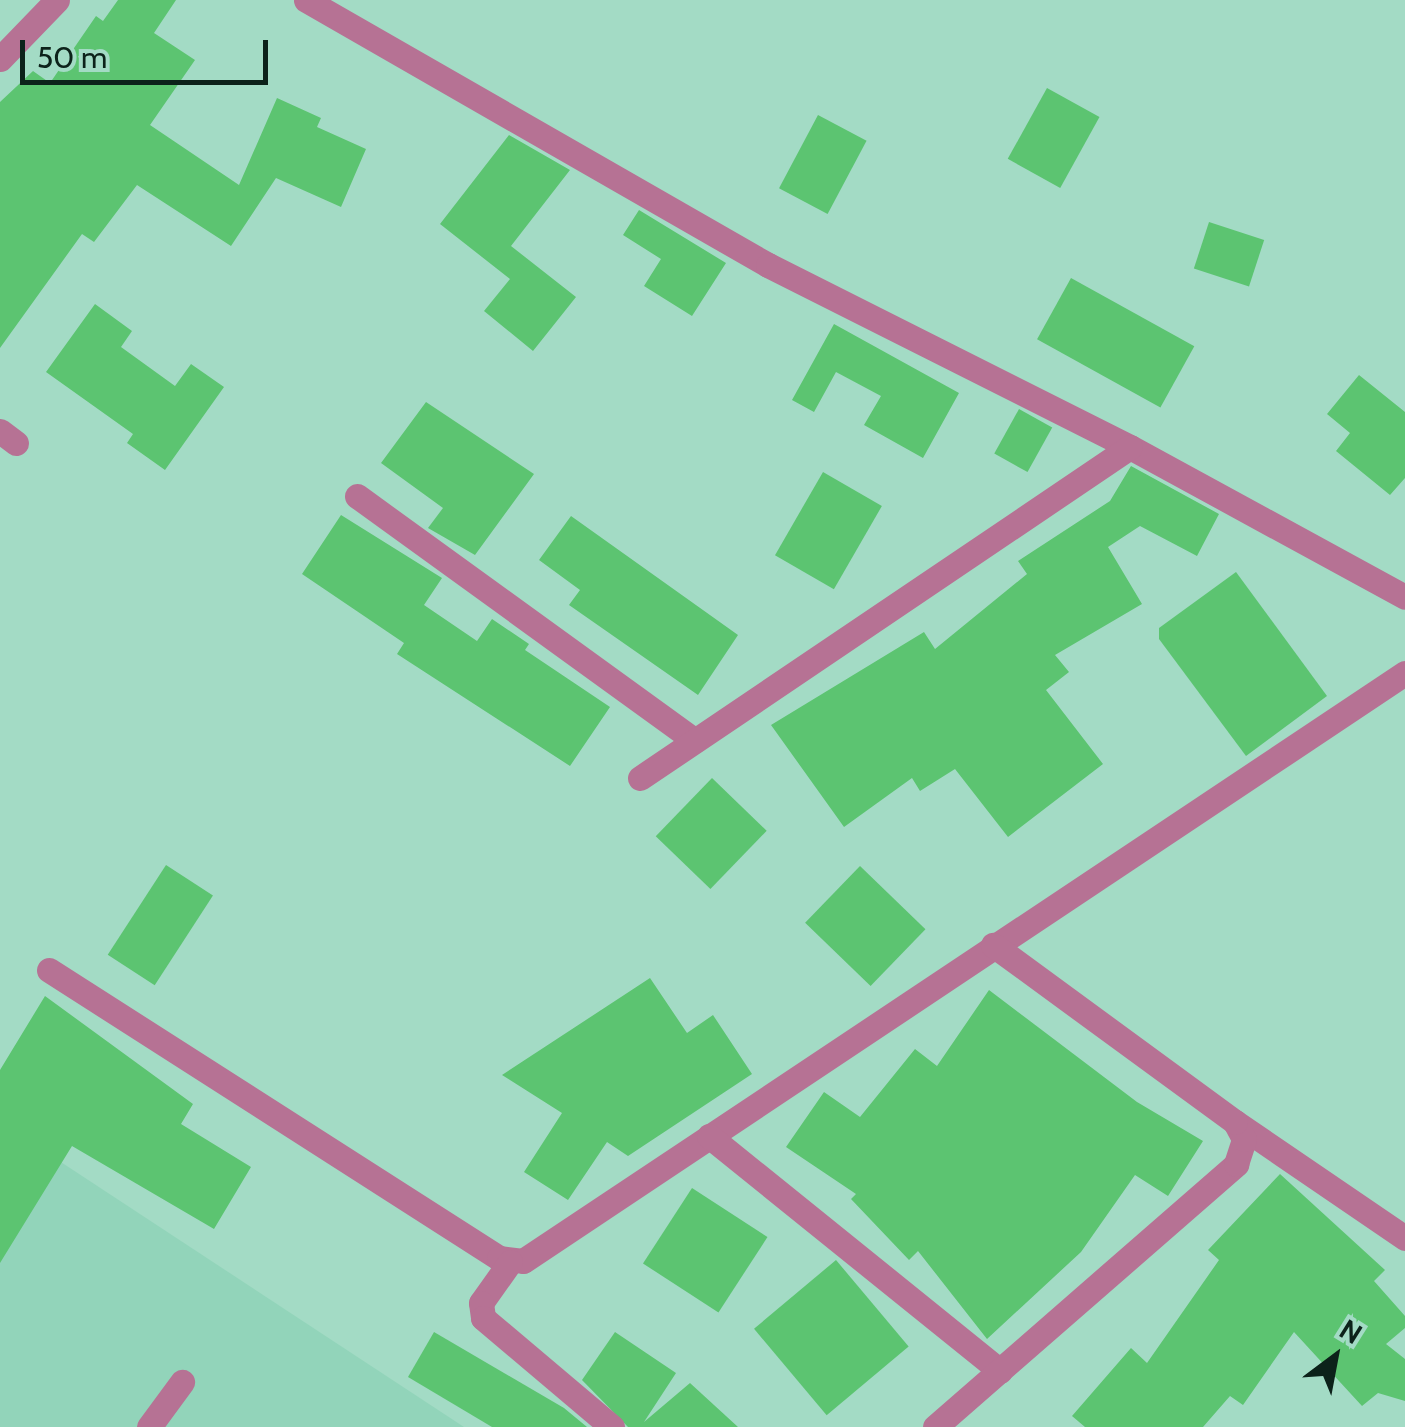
<!DOCTYPE html>
<html>
<head>
<meta charset="utf-8">
<style>
  body { margin:0 }
  #map { position:relative; width:1405px; height:1427px; overflow:hidden; background:#a3dbc5; font-family:Cabin,sans-serif }
  div>[style] { position:absolute }
  [style*='--x'] { left:calc(var(--x)*1px); top:calc(var(--y)*1px); width:calc(var(--w)*1px); rotate:calc(var(--a)*1deg) }
  .built>* { inset:0; background:#92d4ba }
  .building>* { inset:0; background:#5cc471; transform-origin:0 0 }
  .minor>* { height:25px; margin:-12.5px; padding:0 12.5px; transform-origin:12.5px; border-radius:12.5px; background:#b67294 }
  span { translate:-50% -50%; white-space:nowrap; text-align:center; line-height:1.15; -webkit-text-stroke:10px #a3dbc5; paint-order:stroke }
  .north { position:absolute; left:1285px; top:1307px; width:100px; height:100px; -webkit-text-stroke:8px #a3dbc5; paint-order:stroke; rotate:32deg; font-size:28px; font-weight:700; line-height:40px; text-align:center; color:#0c221a }
  .north::after { content:''; display:block; margin:auto; width:35px; height:45px; background:#0c221a; clip-path:polygon(50% 0,100% 100%,50% 72%,0 100%) }
  .scale { position:absolute; left:20px; top:40px; width:248px; height:45px; box-sizing:border-box; border:5px solid #0c221a; border-top:0; padding-left:12px; font-size:30px; line-height:35px; white-space:nowrap; color:#0c221a; -webkit-text-stroke:8px #a3dbc5; paint-order:stroke }
</style>
</head>
<body>
<div id="map">
  <div class="built">
    <i style="clip-path:polygon(0 1122px,464px 1427px,0 1427px)"></i>
  </div>
  <div class="building">
    <i style="clip-path:polygon(118px 0,176px 0,154px 33px,195px 60px,150px 125px,239px 185px,277px 98px,321px 118px,317px 127px,366px 149px,341px 207px,276px 178px,231px 246px,137px 185px,94px 242px,82px 234px,0 348px,0 102px,33px 71px,50px 83px,96px 16px,103px 21px)"></i>
    <i style="left:1047px;top:88px;width:60px;height:81px;rotate:29deg"></i>
    <i style="left:818px;top:115px;width:55px;height:83px;rotate:28deg"></i>
    <i style="clip-path:polygon(509px 135px,570px 170px,511px 246px,576px 297px,533px 351px,484px 311px,510px 279px,440px 224px)"></i>
    <i style="clip-path:polygon(639px 210px,726px 263px,692px 316px,644px 286px,661px 259px,623px 235px)"></i>
    <i style="left:1209px;top:222px;width:58px;height:49px;rotate:18deg"></i>
    <i style="left:1071px;top:278px;width:141px;height:70px;rotate:29deg"></i>
    <i style="clip-path:polygon(95px 304px,132px 331px,121px 347px,175px 386px,191px 364px,224px 387px,165px 470px,127px 443px,133px 434px,46px 372px)"></i>
    <i style="clip-path:polygon(834px 324px,959px 393px,923px 458px,864px 425px,881px 396px,836px 372px,814px 412px,792px 400px)"></i>
    <i style="clip-path:polygon(1359px 375px,1405px 412px,1405px 478px,1390px 495px,1336px 451px,1350px 433px,1327px 414px)"></i>
    <i style="clip-path:polygon(426px 402px,534px 474px,475px 555px,428px 528px,443px 508px,381px 463px)"></i>
    <i style="left:1019px;top:409px;width:38px;height:51px;rotate:29deg"></i>
    <i style="clip-path:polygon(1131px 466px,1219px 514px,1197px 556px,1140px 526px,1108px 547px,1142px 604px,1055px 655px,1069px 672px,1046px 690px,1103px 764px,1008px 837px,955px 769px,920px 791px,912px 778px,844px 827px,771px 725px,924px 632px,935px 649px,1027px 574px,1018px 561px,1110px 501px)"></i>
    <i style="left:823px;top:472px;width:68px;height:96px;rotate:30deg"></i>
    <i style="clip-path:polygon(341px 515px,442px 578px,424px 605px,477px 641px,492px 619px,529px 644px,525px 650px,610px 707px,570px 766px,397px 654px,404px 643px,302px 574px)"></i>
    <i style="clip-path:polygon(571px 516px,738px 635px,698px 695px,569px 605px,580px 590px,539px 560px)"></i>
    <i style="clip-path:polygon(1236px 572px,1327px 696px,1246px 756px,1159px 639px,1159px 628px)"></i>
    <i style="left:712px;top:778px;width:76px;height:81px;rotate:44deg"></i>
    <i style="left:166px;top:865px;width:56px;height:107px;rotate:33deg"></i>
    <i style="left:860px;top:866px;width:91px;height:79px;rotate:44deg"></i>
    <i style="clip-path:polygon(650px 978px,687px 1033px,713px 1015px,752px 1074px,628px 1156px,607px 1142px,568px 1200px,524px 1172px,562px 1113px,502px 1075px)"></i>
    <i style="clip-path:polygon(989px 990px,1137px 1102px,1203px 1141px,1168px 1196px,1135px 1175px,1081px 1252px,987px 1339px,918px 1251px,909px 1260px,851px 1199px,856px 1194px,786px 1147px,824px 1092px,860px 1117px,915px 1049px,937px 1066px)"></i>
    <i style="clip-path:polygon(45px 996px,193px 1104px,181px 1124px,251px 1167px,214px 1229px,72px 1146px,0 1263px,0 1070px)"></i>
    <i style="clip-path:polygon(1280px 1174px,1385px 1270px,1374px 1281px,1405px 1316px,1405px 1328px,1386px 1344px,1405px 1359px,1405px 1401px,1378px 1393px,1362px 1406px,1294px 1332px,1243px 1405px,1230px 1396px,1203px 1427px,1085px 1427px,1072px 1416px,1131px 1348px,1147px 1363px,1219px 1260px,1208px 1250px)"></i>
    <i style="left:692px;top:1188px;width:90px;height:90px;rotate:33deg"></i>
    <i style="left:836px;top:1260px;width:113px;height:107px;rotate:50deg"></i>
    <i style="clip-path:polygon(434px 1332px,564px 1408px,587px 1427px,492px 1427px,408px 1377px)"></i>
    <i style="clip-path:polygon(615px 1332px,676px 1373px,644px 1422px,690px 1383px,738px 1427px,628px 1427px,582px 1380px)"></i>
  </div>
  <div class="minor">
    <i style="--x:306;--y:0;--w:533;--a:29.84"></i>
    <i style="--x:768;--y:265;--w:405;--a:26.7"></i>
    <i style="--x:1130;--y:447;--w:313;--a:28.6"></i>
    <i style="--x:0;--y:59;--w:82;--a:-46"></i>
    <i style="--x:0;--y:431;--w:20;--a:37"></i>
    <i style="--x:357;--y:496;--w:417;--a:35.9"></i>
    <i style="--x:640;--y:778;--w:591;--a:-34.04"></i>
    <i style="--x:49;--y:970;--w:534;--a:32.62"></i>
    <i style="--x:499;--y:1258;--w:24;--a:7"></i>
    <i style="--x:523;--y:1261;--w:1060;--a:-33.69"></i>
    <i style="--x:1235;--y:1122;--w:206;--a:34.3"></i>
    <i style="--x:709;--y:1136;--w:374;--a:38.9"></i>
    <i style="--x:510;--y:1262;--w:50;--a:125.3"></i>
    <i style="--x:481;--y:1303;--w:15;--a:82"></i>
    <i style="--x:483;--y:1318;--w:169;--a:40.2"></i>
    <i style="--x:149;--y:1427;--w:56;--a:-53.7"></i>
    <i style="--x:935;--y:1427;--w:400;--a:-41.1"></i>
    <i style="--x:1236;--y:1164;--w:26;--a:-72"></i>
    <i style="--x:1244;--y:1139;--w:19;--a:-118"></i>
    <i style="--x:1235;--y:1122;--w:300;--a:-143.8"></i>
  </div>
  <div class="north">N</div>
  <div class="scale">50 m</div>
</div>
</body>
</html>
